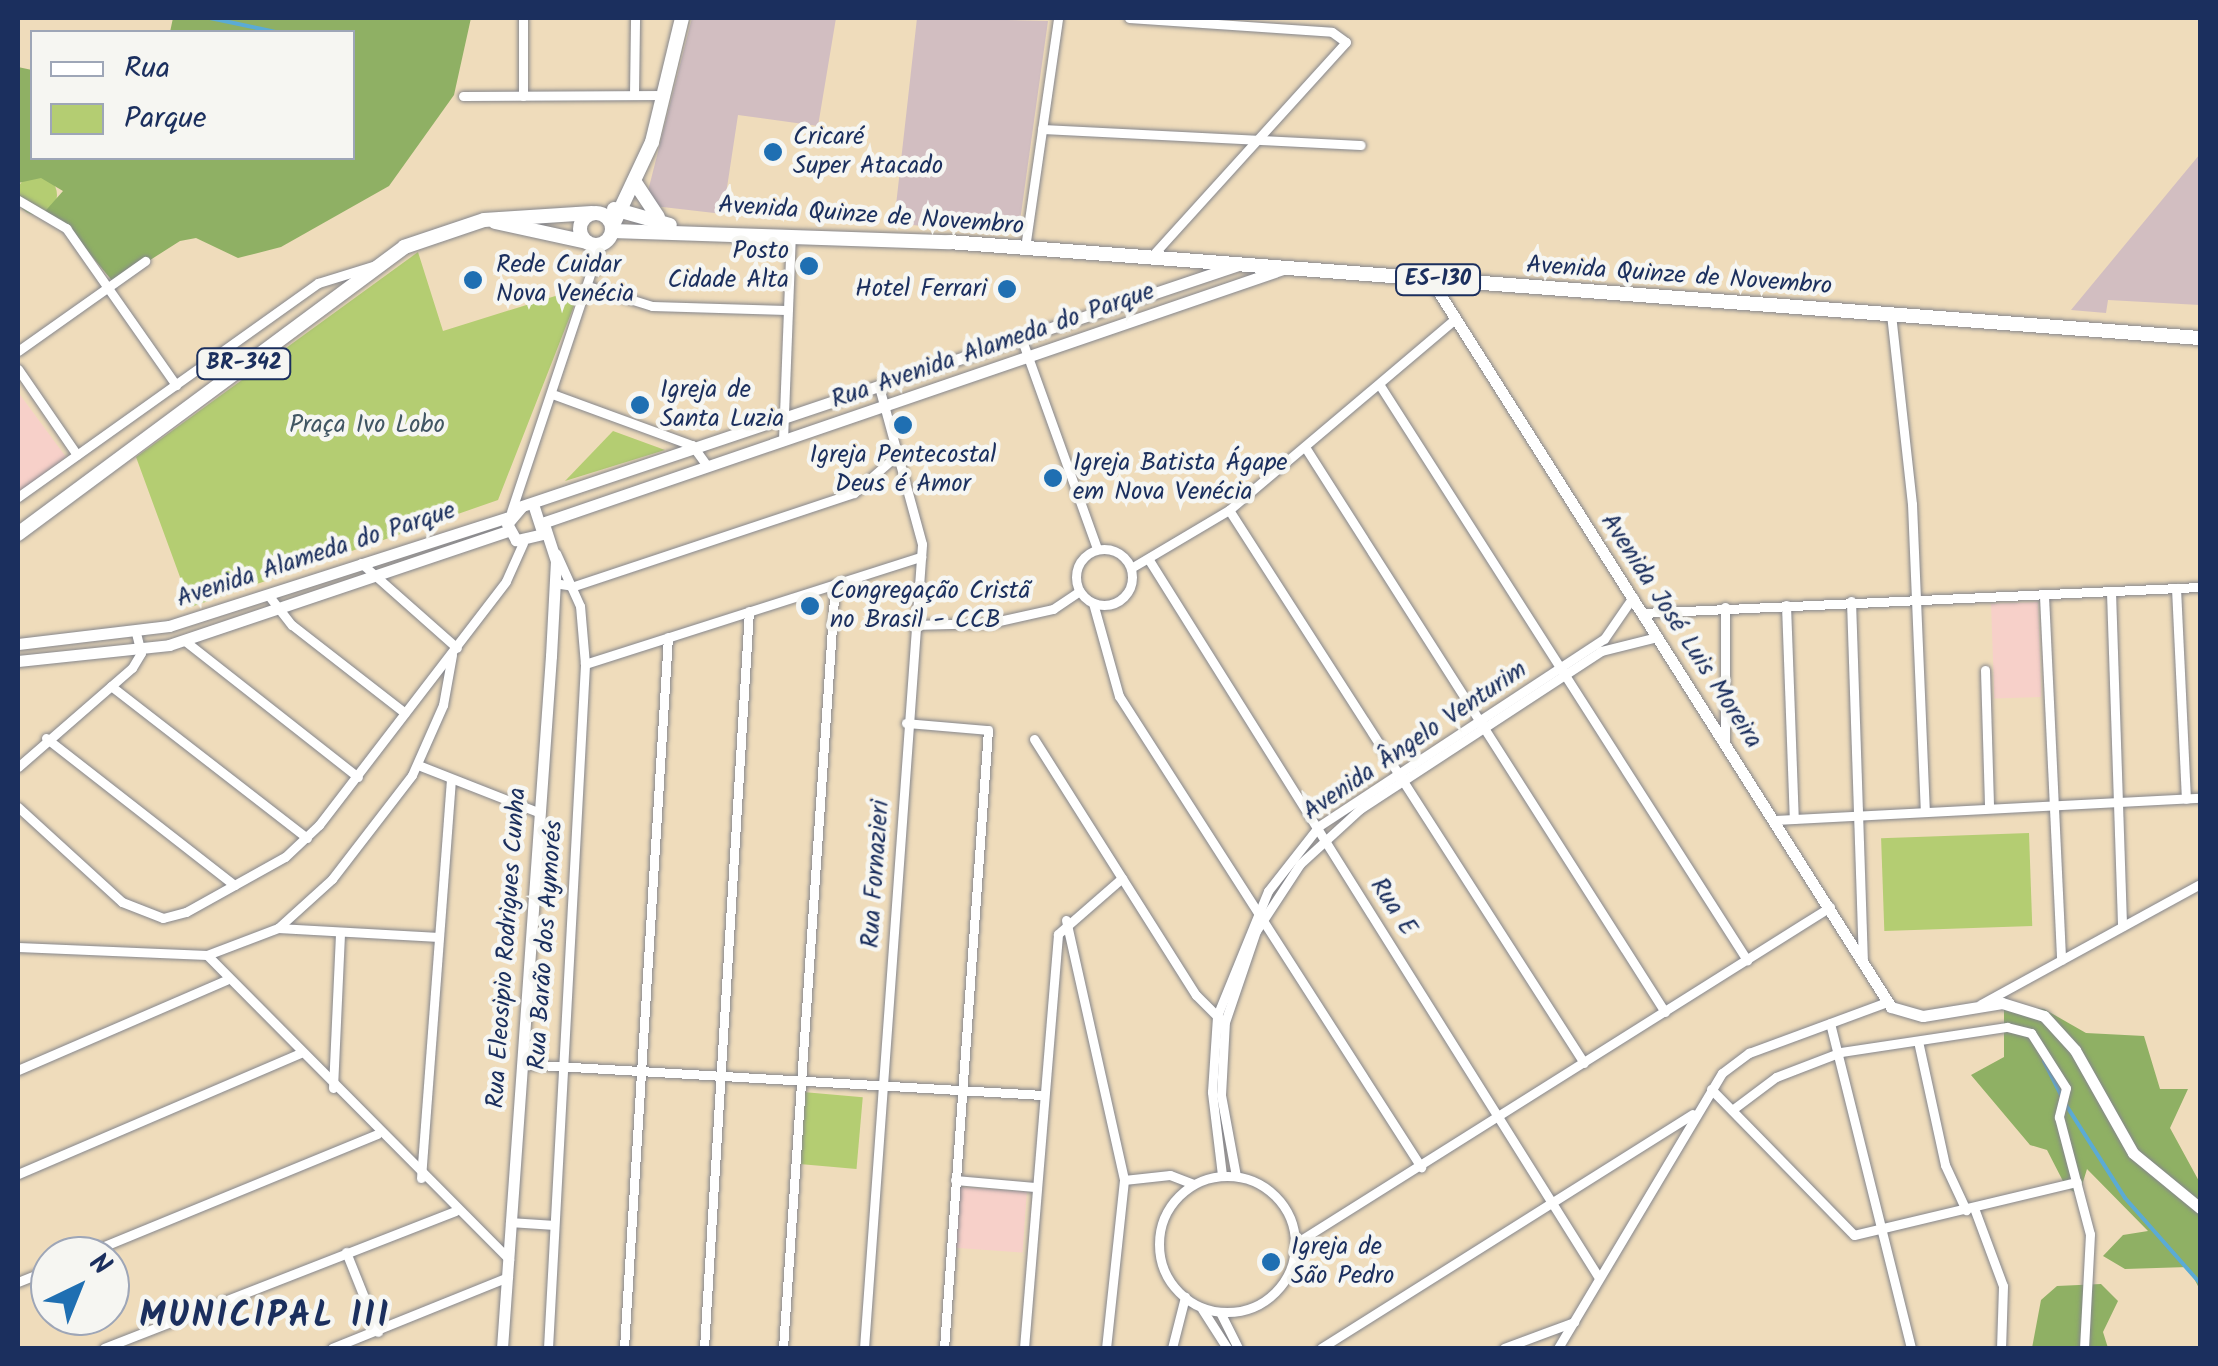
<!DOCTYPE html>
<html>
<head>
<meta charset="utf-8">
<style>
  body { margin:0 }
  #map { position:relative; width:2218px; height:1366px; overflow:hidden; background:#efdcbb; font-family:Kalam,sans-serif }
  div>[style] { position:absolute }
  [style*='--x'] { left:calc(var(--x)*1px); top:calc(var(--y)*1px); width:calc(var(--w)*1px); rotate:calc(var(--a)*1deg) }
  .built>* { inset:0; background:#f7d0c9; transform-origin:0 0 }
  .industrial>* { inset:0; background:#d2bec1 }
  .green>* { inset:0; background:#b4cd72; transform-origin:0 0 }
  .round { border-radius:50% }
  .forest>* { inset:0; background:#8fb064 }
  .stream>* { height:4px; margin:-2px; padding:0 2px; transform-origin:2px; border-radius:2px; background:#5babd5 }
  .roads { filter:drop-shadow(0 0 2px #85868c) drop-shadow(0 0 2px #85868c) }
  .minor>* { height:9px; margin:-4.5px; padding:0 4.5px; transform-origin:4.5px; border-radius:4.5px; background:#fff }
  .minor>.ring { margin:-4.5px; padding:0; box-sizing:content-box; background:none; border:9px solid #fff; border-radius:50% }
  .tertiary>* { height:11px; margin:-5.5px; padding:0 5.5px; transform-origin:5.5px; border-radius:5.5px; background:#fff }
  .primary>* { height:14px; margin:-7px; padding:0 7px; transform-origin:7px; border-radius:7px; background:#fff }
  .primary>.ring { margin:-7px; padding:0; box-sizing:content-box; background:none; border:14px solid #fff; border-radius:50% }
  .dots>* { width:28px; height:28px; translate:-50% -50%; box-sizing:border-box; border:5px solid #f6f6f2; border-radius:50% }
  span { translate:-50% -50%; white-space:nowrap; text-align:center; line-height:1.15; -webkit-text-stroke:9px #f6f6f2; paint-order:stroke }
  .shield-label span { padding:2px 8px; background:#f6f6f2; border:2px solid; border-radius:8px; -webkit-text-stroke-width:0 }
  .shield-label { font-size:22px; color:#1b2f5e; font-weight:700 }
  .poi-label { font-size:25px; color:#1b2f5e }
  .left { translate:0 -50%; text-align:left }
  .right { translate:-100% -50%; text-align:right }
  .street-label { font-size:25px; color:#1b2f5e }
  .park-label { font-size:25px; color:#415663 }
  .district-label { font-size:35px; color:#1b2f5e; font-weight:700; letter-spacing:2.5px }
  .frame { position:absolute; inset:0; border:20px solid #1b2f5e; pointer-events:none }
  .legend { position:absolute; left:30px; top:30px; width:325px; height:130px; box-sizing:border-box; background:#f6f6f2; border:2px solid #9ea6b7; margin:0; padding:12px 18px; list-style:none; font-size:30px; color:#1b2f5e }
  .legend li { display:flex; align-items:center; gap:20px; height:50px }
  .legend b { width:50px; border:2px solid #9ea6b7 }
  .north { position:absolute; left:30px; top:1236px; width:100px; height:100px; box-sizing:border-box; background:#f6f6f2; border:2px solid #9ea6b7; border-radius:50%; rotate:43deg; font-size:28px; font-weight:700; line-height:40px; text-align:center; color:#1b2f5e }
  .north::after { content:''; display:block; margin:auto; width:35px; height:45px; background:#1f6fb2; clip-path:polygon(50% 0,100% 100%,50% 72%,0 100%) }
</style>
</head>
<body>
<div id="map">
  <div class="built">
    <i style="clip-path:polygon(18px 392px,66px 457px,18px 493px)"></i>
    <i style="left:2038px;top:602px;width:95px;height:47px;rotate:88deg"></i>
    <i style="left:959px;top:1187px;width:68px;height:61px;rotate:4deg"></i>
  </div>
  <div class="industrial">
    <i style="clip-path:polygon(692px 18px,836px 18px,818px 126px,738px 115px,723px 214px,654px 206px,648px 191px)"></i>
    <i style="clip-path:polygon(917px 18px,1048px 21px,1020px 221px,991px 218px,988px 233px,894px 223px)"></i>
    <i style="clip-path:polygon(2200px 154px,2200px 305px,2108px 300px,2106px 313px,2071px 310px)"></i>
  </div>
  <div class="green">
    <i class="round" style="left:17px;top:175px;width:40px;height:40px"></i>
    <i style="clip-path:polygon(418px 252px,443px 331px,581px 288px,498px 500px,191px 607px,136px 457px)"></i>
    <i style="clip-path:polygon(613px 431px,665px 450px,565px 481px)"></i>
    <i style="left:2029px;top:833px;width:93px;height:148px;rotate:88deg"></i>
    <i style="left:803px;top:1092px;width:60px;height:72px;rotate:5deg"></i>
  </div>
  <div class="forest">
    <i style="clip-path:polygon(173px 18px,471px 18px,454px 95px,389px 186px,281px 247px,238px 258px,196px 238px,180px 241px,114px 283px,71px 231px,40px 217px,63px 191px,41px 178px,18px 183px,18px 67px,32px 70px,32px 158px,352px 158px,352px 32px,170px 32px)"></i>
    <i style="clip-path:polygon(2004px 1005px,2044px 1009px,2086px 1033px,2144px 1036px,2160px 1089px,2188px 1089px,2170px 1128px,2200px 1183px,2200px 1290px,2188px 1267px,2125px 1269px,2103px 1256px,2123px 1235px,2148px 1231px,2087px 1169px,2079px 1195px,2066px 1187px,2047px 1150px,2030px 1145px,1971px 1075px,2004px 1057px)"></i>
    <i style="clip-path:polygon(2101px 1284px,2118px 1301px,2103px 1332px,2108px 1348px,2032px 1348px,2041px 1300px,2057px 1286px)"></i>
  </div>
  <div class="stream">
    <i style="--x:210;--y:18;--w:67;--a:12"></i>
    <i style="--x:2044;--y:1061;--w:40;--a:63.4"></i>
    <i style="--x:2066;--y:1105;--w:110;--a:57.6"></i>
    <i style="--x:2125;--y:1198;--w:113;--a:48.6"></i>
  </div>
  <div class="roads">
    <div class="minor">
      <i style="--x:523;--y:18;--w:78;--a:90"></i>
      <i style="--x:1129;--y:18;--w:203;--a:3.9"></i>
      <i style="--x:1332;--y:32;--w:17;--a:36"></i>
      <i style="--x:1346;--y:42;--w:290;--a:132.2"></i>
      <i style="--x:634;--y:94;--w:76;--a:-89.2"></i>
      <i style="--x:463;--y:96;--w:202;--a:-0.3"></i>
      <i style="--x:1042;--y:129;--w:319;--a:2.9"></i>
      <i style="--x:18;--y:200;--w:56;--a:30.3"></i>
      <i style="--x:66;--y:228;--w:192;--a:55"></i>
      <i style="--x:592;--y:244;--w:26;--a:81"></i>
      <i style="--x:1025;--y:248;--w:232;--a:-81.8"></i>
      <i style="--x:591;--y:287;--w:64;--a:17.3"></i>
      <i style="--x:652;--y:306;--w:134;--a:1.7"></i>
      <i style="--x:1891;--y:314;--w:191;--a:83.7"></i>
      <i style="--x:1912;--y:504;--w:308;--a:87.6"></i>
      <i style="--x:1023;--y:343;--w:219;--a:70.2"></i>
      <i style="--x:18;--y:351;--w:156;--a:-35.3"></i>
      <i style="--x:18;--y:369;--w:104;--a:55.5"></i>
      <i style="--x:1379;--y:384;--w:684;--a:57.43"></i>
      <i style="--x:555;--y:395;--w:146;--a:20.1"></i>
      <i style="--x:692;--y:445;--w:26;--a:54"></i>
      <i style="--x:783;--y:440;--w:205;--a:-87.8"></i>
      <i style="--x:1305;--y:447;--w:670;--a:57.5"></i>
      <i style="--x:18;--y:497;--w:369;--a:-35.5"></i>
      <i style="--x:318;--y:283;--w:61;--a:-17.2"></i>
      <i style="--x:1229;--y:510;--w:657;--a:57.3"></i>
      <i style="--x:511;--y:512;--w:282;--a:-71.6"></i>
      <i class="ring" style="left:1076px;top:549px;width:47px;height:47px"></i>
      <i style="--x:1149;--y:560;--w:847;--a:57.92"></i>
      <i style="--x:361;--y:563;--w:128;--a:41.5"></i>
      <i style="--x:1131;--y:568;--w:114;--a:-30.6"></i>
      <i style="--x:1229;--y:510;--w:297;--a:-40.2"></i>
      <i style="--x:554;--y:583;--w:20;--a:9"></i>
      <i style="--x:574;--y:586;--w:295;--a:-18.4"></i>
      <i style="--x:854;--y:493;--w:57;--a:-41.5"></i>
      <i style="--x:2176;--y:588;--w:211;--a:87.3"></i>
      <i style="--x:2111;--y:592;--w:334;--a:88.1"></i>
      <i style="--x:269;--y:596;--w:37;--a:52"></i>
      <i style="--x:292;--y:625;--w:143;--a:37.9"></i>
      <i style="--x:2044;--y:596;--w:364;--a:87.3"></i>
      <i style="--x:1851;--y:601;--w:357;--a:88.1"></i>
      <i style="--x:1093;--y:603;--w:97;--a:74.4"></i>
      <i style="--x:1119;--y:696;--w:560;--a:57.33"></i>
      <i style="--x:1786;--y:605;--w:214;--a:87.9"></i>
      <i style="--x:1725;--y:607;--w:135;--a:90"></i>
      <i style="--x:1642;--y:613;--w:559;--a:-2.67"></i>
      <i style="--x:912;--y:625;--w:78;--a:-1.5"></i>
      <i style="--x:990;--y:623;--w:65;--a:-12.5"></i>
      <i style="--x:1053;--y:609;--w:32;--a:-34"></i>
      <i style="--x:185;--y:641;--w:220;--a:38.2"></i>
      <i style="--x:585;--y:664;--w:353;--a:-17.7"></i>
      <i style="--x:1985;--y:670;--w:138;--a:88.3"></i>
      <i style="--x:111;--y:686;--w:248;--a:37.8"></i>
      <i style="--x:906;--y:723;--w:82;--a:4.9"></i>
      <i style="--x:988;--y:730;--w:620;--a:94.07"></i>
      <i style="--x:46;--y:738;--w:239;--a:38"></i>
      <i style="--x:1034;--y:739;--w:303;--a:57.7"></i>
      <i style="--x:1196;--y:995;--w:34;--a:45"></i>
      <i style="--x:418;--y:765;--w:129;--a:21.4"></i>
      <i style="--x:18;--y:767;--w:151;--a:-41"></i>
      <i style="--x:132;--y:668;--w:17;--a:-59"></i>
      <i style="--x:141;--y:653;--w:21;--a:-104"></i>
      <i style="--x:18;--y:807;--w:141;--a:42.4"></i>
      <i style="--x:122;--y:902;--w:44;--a:21.3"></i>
      <i style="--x:163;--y:918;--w:24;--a:-15"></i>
      <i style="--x:186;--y:912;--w:113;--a:-29.1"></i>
      <i style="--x:285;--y:857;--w:47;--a:-43.3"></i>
      <i style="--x:319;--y:825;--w:307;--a:-52.5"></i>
      <i style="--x:506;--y:581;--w:42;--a:-65.9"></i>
      <i style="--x:1775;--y:820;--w:426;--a:-3"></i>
      <i style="--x:1066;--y:920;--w:266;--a:77.4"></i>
      <i style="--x:1124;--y:1180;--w:169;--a:96.1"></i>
      <i style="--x:278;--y:928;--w:161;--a:3.2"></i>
      <i style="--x:18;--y:947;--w:189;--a:2.4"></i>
      <i style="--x:207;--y:955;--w:76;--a:-20.8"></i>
      <i style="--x:278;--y:928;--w:73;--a:-42.2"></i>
      <i style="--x:332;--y:879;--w:131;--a:-52.4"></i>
      <i style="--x:412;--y:775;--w:77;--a:-66.1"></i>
      <i style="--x:443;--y:705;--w:51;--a:-79.8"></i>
      <i style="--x:207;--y:955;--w:429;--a:45.2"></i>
      <i style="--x:1981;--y:1004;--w:250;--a:-28.7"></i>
      <i style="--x:1830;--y:1023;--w:335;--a:76"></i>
      <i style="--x:1918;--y:1041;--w:127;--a:77.7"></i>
      <i style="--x:1945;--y:1165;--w:50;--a:65"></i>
      <i style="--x:522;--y:1064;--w:522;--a:3.41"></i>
      <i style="--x:18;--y:1070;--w:227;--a:-23.4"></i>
      <i style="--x:333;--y:1088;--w:154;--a:-87.4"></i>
      <i style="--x:1711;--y:1089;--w:204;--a:45.6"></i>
      <i style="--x:1854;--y:1235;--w:229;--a:-13.4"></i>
      <i style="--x:1732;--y:1110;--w:55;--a:-36.9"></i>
      <i style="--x:1776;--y:1077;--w:70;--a:-21"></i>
      <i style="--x:1841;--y:1052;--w:168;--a:-8.6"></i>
      <i style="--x:2007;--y:1027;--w:25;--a:14"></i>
      <i style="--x:2031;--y:1033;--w:65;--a:57.5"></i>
      <i style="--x:2066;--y:1088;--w:30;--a:104"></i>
      <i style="--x:2059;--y:1117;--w:121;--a:75.2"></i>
      <i style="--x:2090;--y:1234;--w:114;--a:93"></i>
      <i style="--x:18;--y:1174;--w:307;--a:-23.2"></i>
      <i style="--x:1222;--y:1175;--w:84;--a:-96.9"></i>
      <i style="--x:1212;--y:1092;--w:76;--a:-86.2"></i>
      <i style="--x:1217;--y:1016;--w:135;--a:-67.8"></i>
      <i style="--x:1268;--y:891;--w:83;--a:-51.9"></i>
      <i style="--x:1319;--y:826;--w:341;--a:-33.3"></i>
      <i style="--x:1604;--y:639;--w:51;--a:-55.4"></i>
      <i class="ring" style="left:1159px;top:1176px;width:127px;height:127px"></i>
      <i style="--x:1236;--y:1176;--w:82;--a:-100.5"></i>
      <i style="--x:1221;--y:1095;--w:73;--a:-86.9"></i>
      <i style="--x:1225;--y:1022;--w:96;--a:-71.2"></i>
      <i style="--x:1256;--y:931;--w:80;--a:-56.7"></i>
      <i style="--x:1300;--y:864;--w:81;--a:-42.5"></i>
      <i style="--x:1360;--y:809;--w:288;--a:-33.2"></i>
      <i style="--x:1601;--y:651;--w:58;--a:-14"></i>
      <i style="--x:421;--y:1178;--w:400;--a:-85.7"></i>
      <i style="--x:955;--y:1180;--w:80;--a:5"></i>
      <i style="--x:1124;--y:1180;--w:46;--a:-6.2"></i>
      <i style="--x:1170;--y:1175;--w:25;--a:21"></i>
      <i style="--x:1974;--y:1208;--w:83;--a:69.6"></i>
      <i style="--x:2003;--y:1286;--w:62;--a:91.8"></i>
      <i style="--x:510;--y:1222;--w:44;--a:3.9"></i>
      <i style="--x:1296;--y:1243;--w:631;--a:-32.18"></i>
      <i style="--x:346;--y:1252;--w:86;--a:68.2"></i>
      <i style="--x:80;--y:1256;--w:321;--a:-22.3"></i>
      <i style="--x:18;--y:1282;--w:35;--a:-22"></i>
      <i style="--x:1202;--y:1309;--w:46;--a:57.3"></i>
      <i style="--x:1220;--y:1312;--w:40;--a:63.4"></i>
      <i style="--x:104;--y:1348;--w:377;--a:-21.3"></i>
      <i style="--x:332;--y:1348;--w:190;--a:-22"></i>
      <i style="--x:548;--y:1348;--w:685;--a:-86.9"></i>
      <i style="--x:585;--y:664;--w:58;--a:-94.9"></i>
      <i style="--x:580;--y:606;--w:58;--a:-114.4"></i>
      <i style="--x:624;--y:1348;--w:712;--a:-86.46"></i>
      <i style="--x:704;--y:1348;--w:738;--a:-86.51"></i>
      <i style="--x:783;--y:1348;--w:766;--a:-86.11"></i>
      <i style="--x:864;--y:1348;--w:806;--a:-85.87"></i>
      <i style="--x:922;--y:544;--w:160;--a:-105.3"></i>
      <i style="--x:1024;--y:1348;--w:415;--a:-85.3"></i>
      <i style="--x:1058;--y:934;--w:85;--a:-41.2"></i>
      <i style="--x:1172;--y:1348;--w:53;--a:-75.7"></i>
      <i style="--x:1321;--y:1348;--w:439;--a:-32.2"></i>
      <i style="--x:1504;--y:1348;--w:75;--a:-20.4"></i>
      <i style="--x:1558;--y:1348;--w:320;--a:-59.2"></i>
      <i style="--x:1722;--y:1073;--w:34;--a:-37"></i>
      <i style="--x:1749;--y:1053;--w:147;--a:-20.3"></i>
    </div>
    <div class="tertiary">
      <i style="--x:1431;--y:280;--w:860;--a:57.68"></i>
      <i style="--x:1891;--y:1007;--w:33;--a:16"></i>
      <i style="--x:1923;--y:1016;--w:80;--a:-9.3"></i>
      <i style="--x:2002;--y:1003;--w:44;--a:17.2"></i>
      <i style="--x:2044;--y:1016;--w:46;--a:47.6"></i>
      <i style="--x:2075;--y:1050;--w:118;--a:60.6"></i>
      <i style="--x:2133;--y:1153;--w:87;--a:39.4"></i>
      <i style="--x:534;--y:507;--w:28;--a:72"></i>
      <i style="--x:543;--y:534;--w:28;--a:167"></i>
      <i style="--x:516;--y:540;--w:18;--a:-119"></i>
      <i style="--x:507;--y:524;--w:23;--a:-50"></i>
      <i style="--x:522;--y:506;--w:755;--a:-18.6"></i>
      <i style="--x:545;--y:522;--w:780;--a:-18.92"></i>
      <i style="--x:18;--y:644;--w:152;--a:-6.8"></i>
      <i style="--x:169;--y:626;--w:357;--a:-17.8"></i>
      <i style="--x:18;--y:661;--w:152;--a:-6"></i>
      <i style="--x:169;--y:645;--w:358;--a:-18.6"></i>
      <i style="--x:502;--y:1348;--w:694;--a:-85.95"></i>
      <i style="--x:551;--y:656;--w:95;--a:-87"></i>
      <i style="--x:556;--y:561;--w:35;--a:-108"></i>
    </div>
    <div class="primary">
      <i style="--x:634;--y:181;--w:43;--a:56.3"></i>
      <i style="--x:614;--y:209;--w:58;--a:15.9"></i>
      <i class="ring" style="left:580px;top:213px;width:18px;height:18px"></i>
      <i style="--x:495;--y:222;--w:94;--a:12.3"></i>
      <i style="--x:612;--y:227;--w:94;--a:-64.8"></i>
      <i style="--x:652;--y:142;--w:128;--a:-76.4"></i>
      <i style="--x:612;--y:231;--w:337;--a:1.9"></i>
      <i style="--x:949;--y:242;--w:1255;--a:4.39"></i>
      <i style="--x:18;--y:534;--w:481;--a:-36.6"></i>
      <i style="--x:404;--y:247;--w:84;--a:-18.6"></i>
      <i style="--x:484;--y:220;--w:108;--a:-3.7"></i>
    </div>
  </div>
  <div class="dots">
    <i style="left:773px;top:152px;background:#1f6fb2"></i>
    <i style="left:809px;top:266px;background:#1f6fb2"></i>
    <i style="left:473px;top:280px;background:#1f6fb2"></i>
    <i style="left:1007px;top:289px;background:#1f6fb2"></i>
    <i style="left:640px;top:405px;background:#1f6fb2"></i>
    <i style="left:903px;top:425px;background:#1f6fb2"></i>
    <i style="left:1053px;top:478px;background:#1f6fb2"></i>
    <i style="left:810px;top:606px;background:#1f6fb2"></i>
    <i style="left:1271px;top:1262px;background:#1f6fb2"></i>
  </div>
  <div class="shield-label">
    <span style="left:1438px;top:280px">ES-130</span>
    <span style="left:244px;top:364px">BR-342</span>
  </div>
  <div class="poi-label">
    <span class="left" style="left:793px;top:152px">Cricaré<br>Super Atacado</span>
    <span class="right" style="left:789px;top:266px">Posto<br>Cidade Alta</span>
    <span class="left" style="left:496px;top:280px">Rede Cuidar<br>Nova Venécia</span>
    <span class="right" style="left:987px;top:289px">Hotel Ferrari</span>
    <span class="left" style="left:660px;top:405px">Igreja de<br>Santa Luzia</span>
    <span style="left:903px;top:470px">Igreja Pentecostal<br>Deus é Amor</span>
    <span class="left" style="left:1073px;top:478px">Igreja Batista Ágape<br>em Nova Venécia</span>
    <span class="left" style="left:830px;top:606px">Congregação Cristã<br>no Brasil - CCB</span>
    <span class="left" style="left:1291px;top:1262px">Igreja de<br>São Pedro</span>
  </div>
  <div class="street-label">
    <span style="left:871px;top:216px;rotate:4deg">Avenida Quinze de Novembro</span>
    <span style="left:1679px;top:276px;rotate:4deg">Avenida Quinze de Novembro</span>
    <span style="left:993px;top:346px;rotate:-19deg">Rua Avenida Alameda do Parque</span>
    <span style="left:316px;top:555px;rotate:-18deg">Avenida Alameda do Parque</span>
    <span style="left:1681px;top:631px;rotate:57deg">Avenida José Luis Moreira</span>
    <span style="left:1415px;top:741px;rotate:-34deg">Avenida Ângelo Venturim</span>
    <span style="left:876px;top:874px;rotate:-86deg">Rua Fornazieri</span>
    <span style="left:1393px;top:907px;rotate:57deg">Rua E</span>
    <span style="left:546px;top:945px;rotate:-86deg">Rua Barão dos Aymorés</span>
    <span style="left:507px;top:948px;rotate:-86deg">Rua Eleosipio Rodrigues Cunha</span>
  </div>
  <div class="park-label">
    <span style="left:367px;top:425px">Praça Ivo Lobo</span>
  </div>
  <div class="district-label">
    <span style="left:265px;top:1317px">MUNICIPAL III</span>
  </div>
  <div class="frame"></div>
  <ul class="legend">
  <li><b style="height:12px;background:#fff"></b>Rua</li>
  <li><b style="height:28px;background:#b4cd72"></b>Parque</li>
  </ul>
  <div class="north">N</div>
</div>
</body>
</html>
